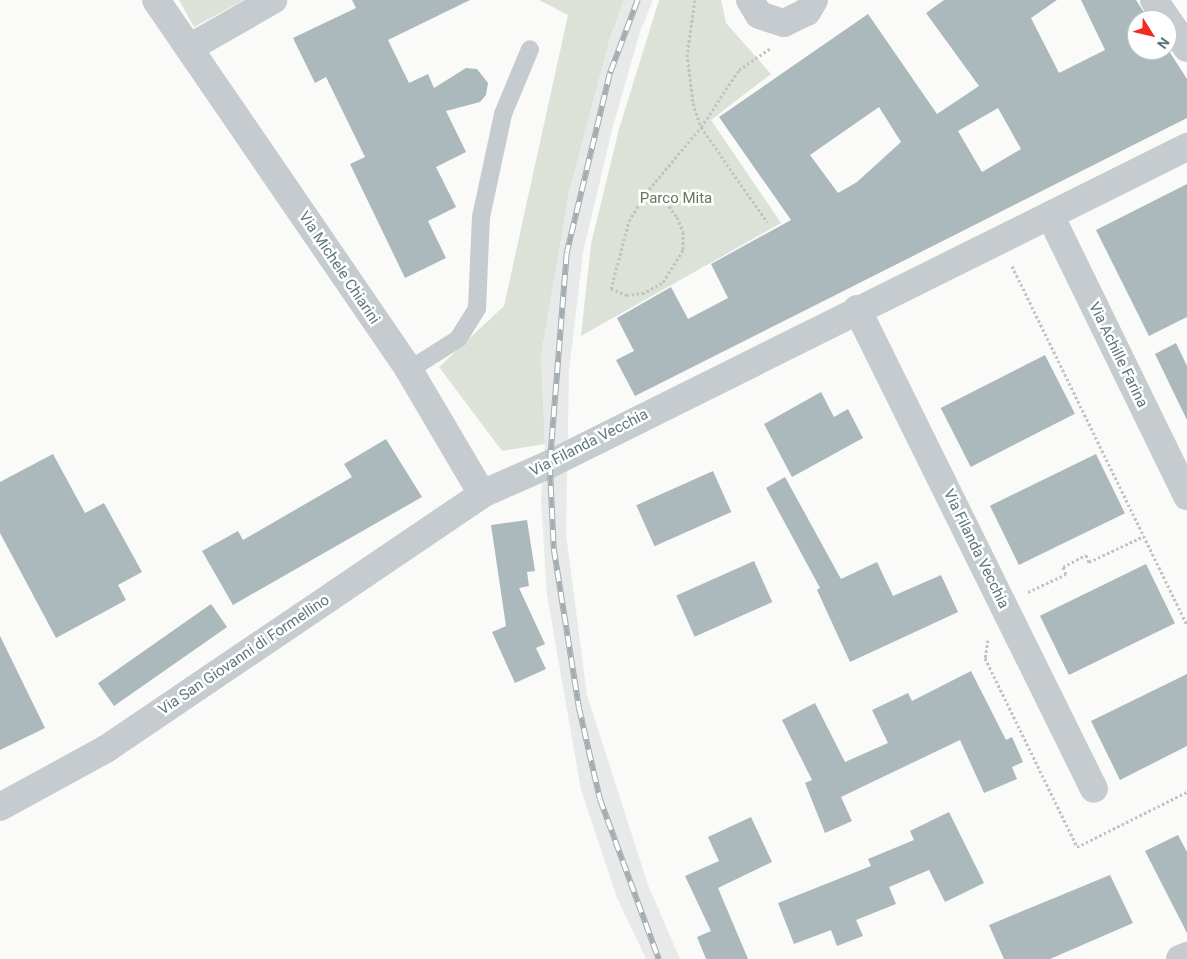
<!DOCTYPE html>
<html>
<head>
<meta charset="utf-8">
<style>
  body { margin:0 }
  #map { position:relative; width:1187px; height:959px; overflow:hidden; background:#fafaf8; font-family:Roboto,sans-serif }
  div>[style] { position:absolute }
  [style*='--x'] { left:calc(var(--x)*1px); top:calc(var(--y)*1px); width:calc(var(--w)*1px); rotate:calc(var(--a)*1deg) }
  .built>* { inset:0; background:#e8eae9 }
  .green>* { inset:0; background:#dde2d8 }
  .building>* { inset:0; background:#abb8bc; transform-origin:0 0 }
  .path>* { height:3px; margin-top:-1.5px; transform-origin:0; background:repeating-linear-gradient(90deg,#bfc3c5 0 2.5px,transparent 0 5px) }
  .lane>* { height:18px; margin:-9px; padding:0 9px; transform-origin:9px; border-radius:9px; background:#c5cbce }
  .street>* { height:28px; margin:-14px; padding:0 14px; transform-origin:14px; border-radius:14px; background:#c5cbce }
  .rail>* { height:5.5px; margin-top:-2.75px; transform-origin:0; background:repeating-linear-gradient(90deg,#fff 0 11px,#a4aeb2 0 22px); box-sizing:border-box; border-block:1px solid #a4aeb2 }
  span { translate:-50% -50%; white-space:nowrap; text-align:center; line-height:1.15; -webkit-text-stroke:5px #fff; paint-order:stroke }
  .park-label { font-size:15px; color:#66775e }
  .street-label { font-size:15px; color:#5e767f }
  .north { position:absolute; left:1127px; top:10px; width:50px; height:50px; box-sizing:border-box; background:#fff; border:1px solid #bfc8cc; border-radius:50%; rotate:126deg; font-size:14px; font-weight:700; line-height:20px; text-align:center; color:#5e767f }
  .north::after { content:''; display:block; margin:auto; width:18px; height:22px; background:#f22d20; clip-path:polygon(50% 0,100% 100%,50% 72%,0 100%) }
</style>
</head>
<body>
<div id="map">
  <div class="built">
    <i style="clip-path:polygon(624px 0,653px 0,640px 32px,612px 130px,583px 253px,569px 371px,566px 534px,587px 695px,648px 885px,680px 959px,646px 959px,617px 898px,581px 790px,547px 595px,541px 501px,545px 444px,541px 356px,569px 193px,610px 38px)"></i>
  </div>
  <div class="green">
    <i style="clip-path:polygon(179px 0,244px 0,194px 27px)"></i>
    <i style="clip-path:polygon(539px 0,624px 0,610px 38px,569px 193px,541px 356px,545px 444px,502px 451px,439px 367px,504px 306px,568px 15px)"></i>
    <i style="clip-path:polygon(659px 0,721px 0,726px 23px,771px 74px,711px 120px,781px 223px,581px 336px,591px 244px,619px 129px)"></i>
  </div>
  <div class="building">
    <i style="clip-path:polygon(352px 0,470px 0,388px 40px,409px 83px,428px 74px,434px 88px,466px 68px,477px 69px,488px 83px,486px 95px,480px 102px,446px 111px,466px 152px,436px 167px,456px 207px,428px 221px,446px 258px,405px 278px,350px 164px,365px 157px,326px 77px,315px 83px,293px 38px,356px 8px)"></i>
    <i style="clip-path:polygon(evenodd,944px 0,1057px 0,1031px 18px,1059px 73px,1105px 50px,1081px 0,1136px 0,1149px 20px,1137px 20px,1137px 50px,1167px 48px,1187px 79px,1187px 118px,635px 396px,616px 360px,634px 351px,617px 318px,671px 287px,688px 319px,728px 298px,711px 264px,791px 220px,719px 117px,868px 14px,937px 114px,979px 86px,926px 13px,944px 0,879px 107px,901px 142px,857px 182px,838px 193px,810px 155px,879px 107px,944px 0,998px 108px,1021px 149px,982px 172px,958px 131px,998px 108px)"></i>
    <i style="clip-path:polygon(1187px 184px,1187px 317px,1149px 336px,1096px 230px)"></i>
    <i style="clip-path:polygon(1176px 343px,1187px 366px,1187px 420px,1155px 354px)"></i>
    <i style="left:1045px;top:355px;width:66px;height:117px;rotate:63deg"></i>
    <i style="clip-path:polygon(821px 392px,834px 417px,848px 409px,863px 438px,792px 477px,764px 424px)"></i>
    <i style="clip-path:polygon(386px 439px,422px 497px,233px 605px,202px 551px,238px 531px,243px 540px,352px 477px,344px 464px)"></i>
    <i style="clip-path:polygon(53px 454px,85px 513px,104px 503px,142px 572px,118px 585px,126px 600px,56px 638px,0 533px,0 482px)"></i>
    <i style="left:1096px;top:454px;width:66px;height:118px;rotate:64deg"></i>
    <i style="left:713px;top:471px;width:45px;height:84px;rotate:66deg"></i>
    <i style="clip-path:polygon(785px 477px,841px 579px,877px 562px,893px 596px,941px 575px,958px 612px,850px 662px,817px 590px,820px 588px,766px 488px)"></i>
    <i style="clip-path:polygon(527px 520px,535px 571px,527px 572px,529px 586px,519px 588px,545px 644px,536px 648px,546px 669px,515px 683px,492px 632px,506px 626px,491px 525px)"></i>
    <i style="left:754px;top:561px;width:45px;height:85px;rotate:66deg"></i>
    <i style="left:1146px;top:564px;width:66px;height:118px;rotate:64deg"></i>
    <i style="left:211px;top:604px;width:28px;height:138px;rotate:55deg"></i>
    <i style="clip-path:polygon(0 636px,45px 728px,0 750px)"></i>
    <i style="clip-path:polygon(971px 671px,1006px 740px,1012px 737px,1023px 762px,1012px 767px,1017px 779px,984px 793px,960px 740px,841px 797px,852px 821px,825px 833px,805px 783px,812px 780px,782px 720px,815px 703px,845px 762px,888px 743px,872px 710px,908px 693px,912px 701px)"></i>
    <i style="clip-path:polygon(1187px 674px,1187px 746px,1120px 780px,1091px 721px)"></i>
    <i style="clip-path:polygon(949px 812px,984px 883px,945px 902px,929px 870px,889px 887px,896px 904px,856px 920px,863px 936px,837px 946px,831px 930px,794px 944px,778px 903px,871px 866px,868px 859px,914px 840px,910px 831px)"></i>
    <i style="clip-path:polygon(751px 817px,772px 862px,718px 888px,748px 959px,706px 959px,697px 937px,711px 931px,685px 876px,719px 861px,708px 837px)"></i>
    <i style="clip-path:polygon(1178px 835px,1187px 852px,1187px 933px,1145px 851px)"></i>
    <i style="clip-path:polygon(1110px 875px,1133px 923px,1050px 959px,1004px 959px,989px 925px)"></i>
  </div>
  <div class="path">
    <i style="--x:695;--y:0;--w:55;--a:98.4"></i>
    <i style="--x:687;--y:54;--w:49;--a:83"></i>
    <i style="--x:693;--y:103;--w:25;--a:72"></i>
    <i style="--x:701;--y:127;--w:116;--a:55.2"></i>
    <i style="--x:646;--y:193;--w:22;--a:24"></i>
    <i style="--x:666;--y:202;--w:19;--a:54"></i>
    <i style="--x:677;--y:217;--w:16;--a:68"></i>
    <i style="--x:683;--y:232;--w:18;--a:90"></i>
    <i style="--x:683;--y:250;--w:39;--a:122"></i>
    <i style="--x:662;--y:283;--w:21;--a:151"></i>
    <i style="--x:644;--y:293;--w:17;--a:173"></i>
    <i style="--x:627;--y:295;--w:17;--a:-159"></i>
    <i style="--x:611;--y:289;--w:70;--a:-75.2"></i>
    <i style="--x:629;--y:221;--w:33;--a:-59"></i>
    <i style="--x:646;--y:193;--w:86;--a:-50.2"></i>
    <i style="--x:701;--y:127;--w:69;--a:-56.3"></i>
    <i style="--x:739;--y:70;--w:38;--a:-35"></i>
    <i style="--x:1012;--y:266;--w:399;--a:64"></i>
    <i style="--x:1028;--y:592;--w:42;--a:-25.3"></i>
    <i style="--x:1066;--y:574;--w:8;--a:-113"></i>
    <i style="--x:1063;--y:567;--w:26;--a:-28"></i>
    <i style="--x:1086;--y:555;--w:8;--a:67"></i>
    <i style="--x:1089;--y:562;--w:61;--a:-25.3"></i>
    <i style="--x:988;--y:640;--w:18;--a:99"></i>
    <i style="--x:985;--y:658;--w:210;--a:64"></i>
    <i style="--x:1077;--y:847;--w:123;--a:-26.6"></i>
  </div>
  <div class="lane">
    <i style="--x:409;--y:370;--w:58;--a:-32.3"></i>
    <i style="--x:458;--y:339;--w:36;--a:-58"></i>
    <i style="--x:477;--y:308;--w:91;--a:-87.5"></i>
    <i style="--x:481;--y:217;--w:105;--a:-77.9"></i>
    <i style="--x:503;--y:114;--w:70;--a:-67.4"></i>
  </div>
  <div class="street">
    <i style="--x:156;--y:0;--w:448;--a:55.6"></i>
    <i style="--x:409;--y:370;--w:144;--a:59.5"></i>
    <i style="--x:750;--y:0;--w:17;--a:59"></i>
    <i style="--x:759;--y:15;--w:26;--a:18"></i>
    <i style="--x:784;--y:23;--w:25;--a:-26"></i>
    <i style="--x:807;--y:12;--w:14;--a:-60"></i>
    <i style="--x:1154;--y:0;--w:58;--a:55.5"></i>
    <i style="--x:189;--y:48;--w:97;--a:-29.7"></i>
    <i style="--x:1050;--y:215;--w:313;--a:64"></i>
    <i style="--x:857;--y:309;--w:535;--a:63.72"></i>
    <i style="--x:0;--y:807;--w:121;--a:-28.7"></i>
    <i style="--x:106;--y:749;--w:454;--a:-34.1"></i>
    <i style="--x:482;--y:494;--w:74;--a:-23.8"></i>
    <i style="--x:550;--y:464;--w:712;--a:-26.46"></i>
    <i style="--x:1180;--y:959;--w:8;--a:-23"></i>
  </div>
  <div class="rail">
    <i style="--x:638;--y:0;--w:79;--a:110.7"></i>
    <i style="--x:610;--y:74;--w:184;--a:103.5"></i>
    <i style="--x:567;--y:253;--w:212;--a:94.6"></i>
    <i style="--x:550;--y:464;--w:85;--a:87.3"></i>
    <i style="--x:554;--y:549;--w:160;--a:81"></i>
    <i style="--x:579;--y:707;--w:94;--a:77.1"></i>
    <i style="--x:600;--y:799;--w:171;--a:69.8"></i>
  </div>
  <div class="park-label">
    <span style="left:676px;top:199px">Parco Mita</span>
  </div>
  <div class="street-label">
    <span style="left:339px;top:268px;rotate:56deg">Via Michele Chiarini</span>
    <span style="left:1118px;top:355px;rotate:64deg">Via Achille Farina</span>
    <span style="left:589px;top:443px;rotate:-27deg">Via Filanda Vecchia</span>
    <span style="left:976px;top:549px;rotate:64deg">Via Filanda Vecchia</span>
    <span style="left:244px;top:655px;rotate:-34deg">Via San Giovanni di Formellino</span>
  </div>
  <div class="north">N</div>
</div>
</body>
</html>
